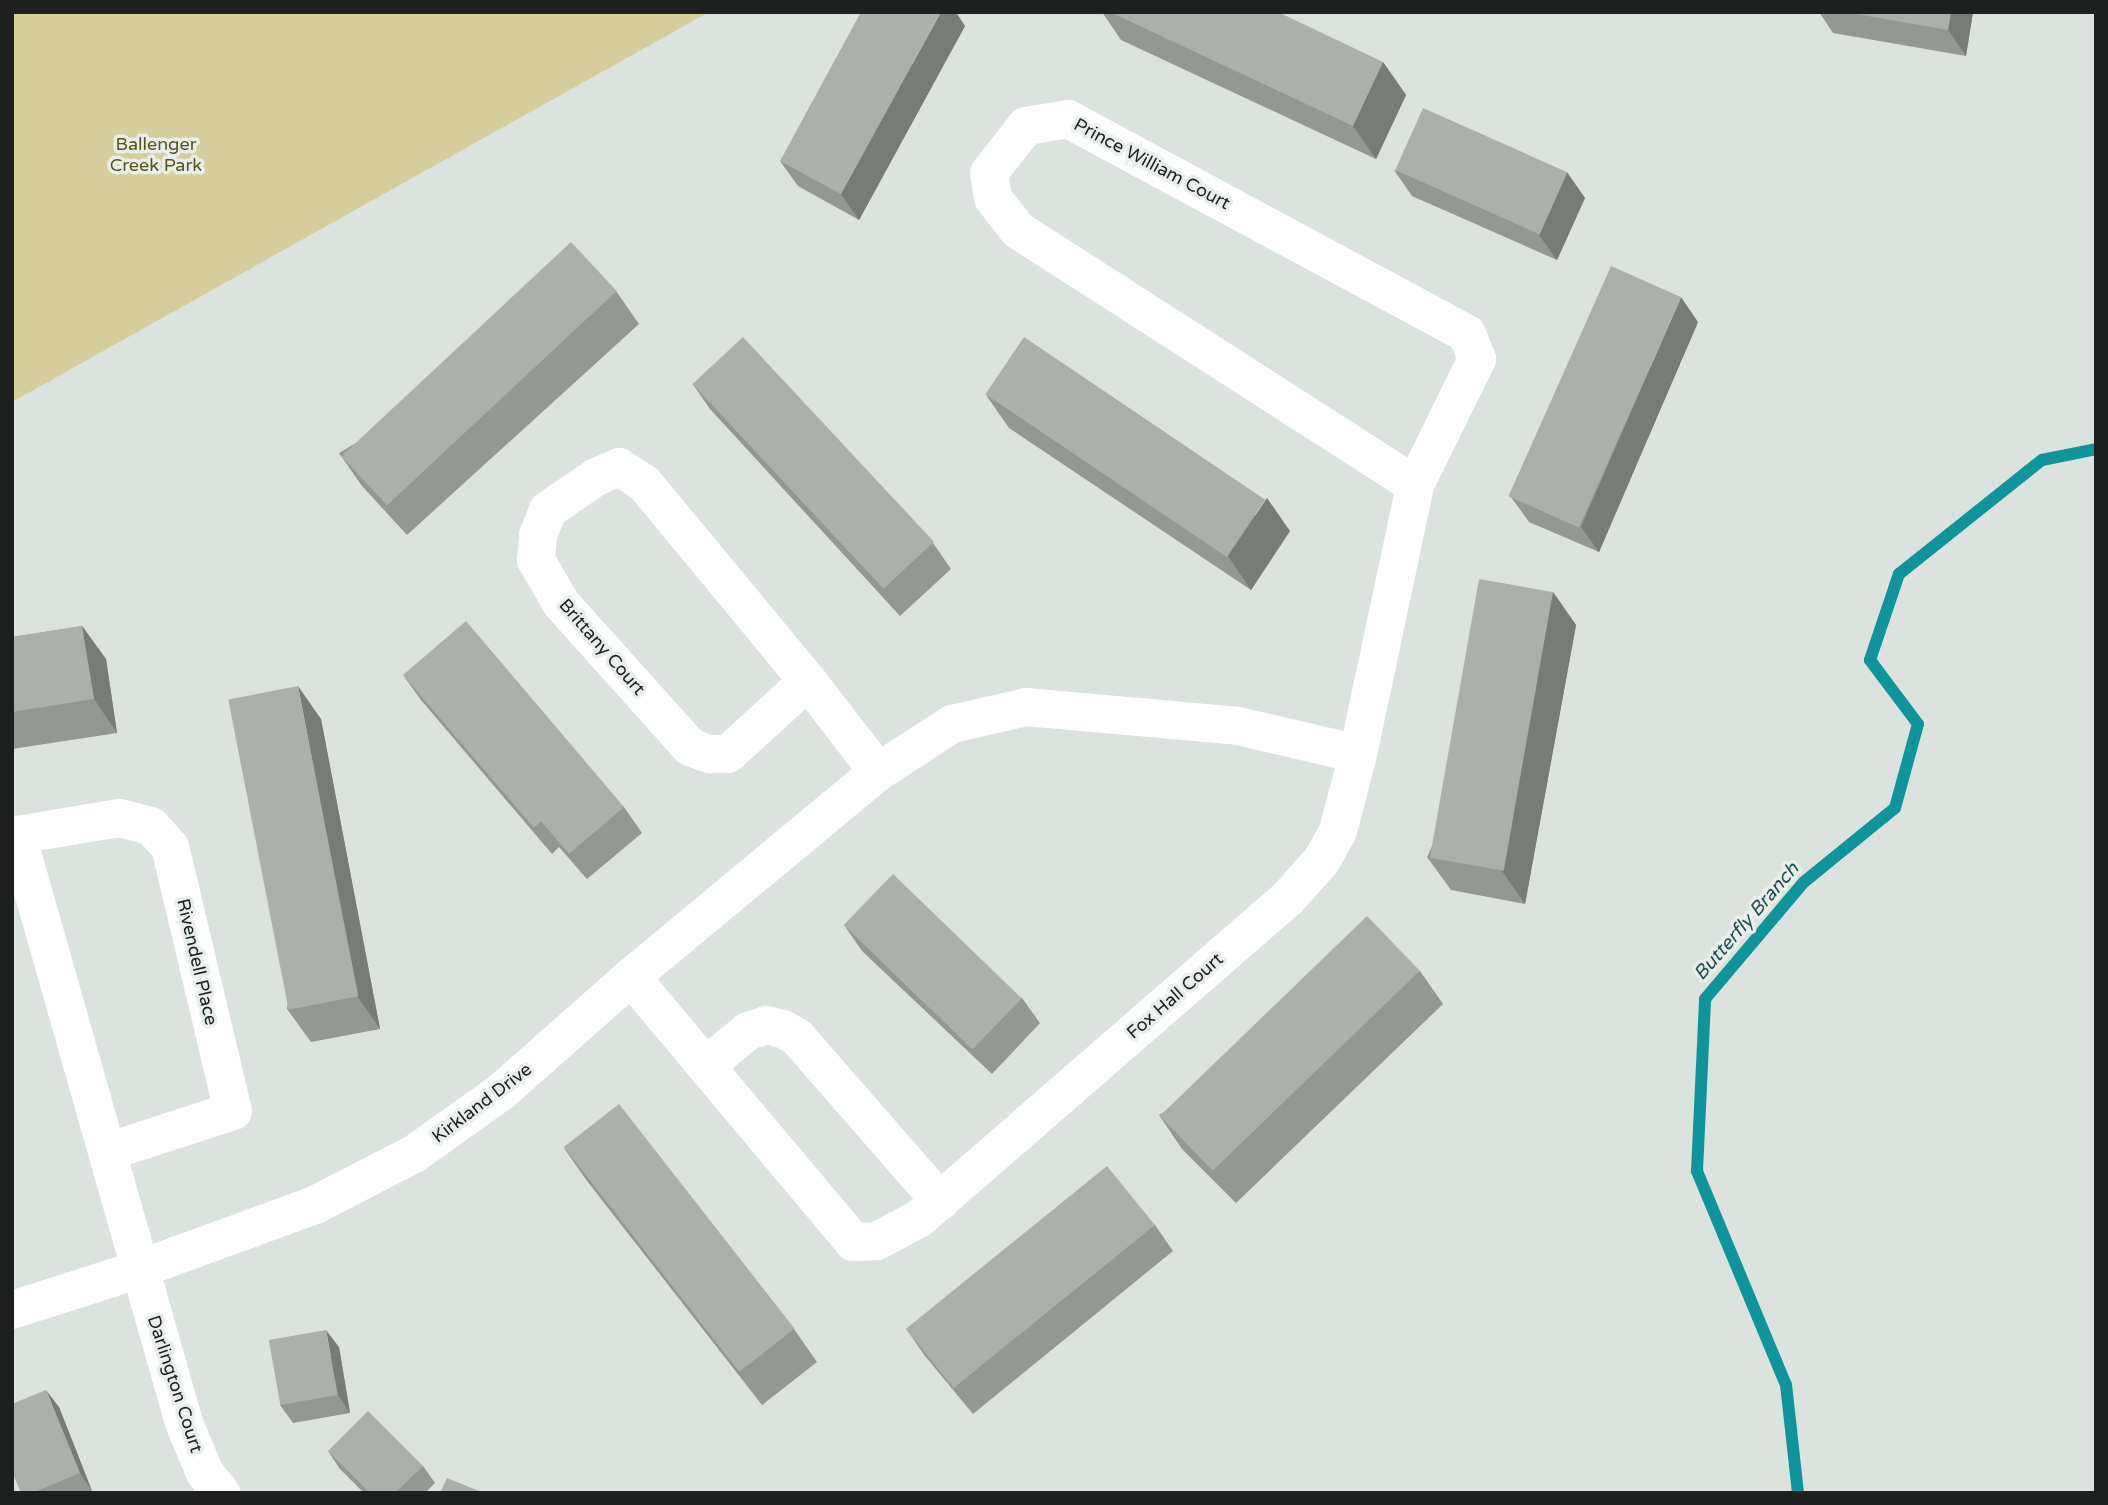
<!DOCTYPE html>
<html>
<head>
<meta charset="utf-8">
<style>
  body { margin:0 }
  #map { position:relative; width:2108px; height:1505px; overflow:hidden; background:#dce2dd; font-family:"Varela Round",sans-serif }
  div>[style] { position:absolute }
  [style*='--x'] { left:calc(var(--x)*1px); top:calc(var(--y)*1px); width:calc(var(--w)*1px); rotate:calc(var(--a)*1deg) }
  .green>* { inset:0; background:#d4cf9c }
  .stream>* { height:12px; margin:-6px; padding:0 6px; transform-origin:6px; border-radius:6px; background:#10949c }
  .minor>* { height:38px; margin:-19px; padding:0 19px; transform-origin:19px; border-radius:19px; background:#fff }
  .wall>* { inset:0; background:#959792 }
  .shaded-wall>* { inset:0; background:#797b77 }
  .building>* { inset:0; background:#adb0aa; transform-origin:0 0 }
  span { translate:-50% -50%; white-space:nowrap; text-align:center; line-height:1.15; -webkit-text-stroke:7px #e9efeb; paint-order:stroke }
  .park-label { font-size:18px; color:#595317 }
  .street-label { font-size:18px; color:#1d1f1e }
  .water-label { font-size:19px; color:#1d4e51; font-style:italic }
  .frame { position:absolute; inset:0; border:14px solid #1d1f1e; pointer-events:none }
</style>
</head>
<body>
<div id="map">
  <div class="green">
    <i style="clip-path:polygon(12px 12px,709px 12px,12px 402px)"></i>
  </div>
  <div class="stream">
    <i style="--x:1798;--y:1493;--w:109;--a:-96.3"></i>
    <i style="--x:1786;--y:1385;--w:232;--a:-112.6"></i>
    <i style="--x:1697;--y:1171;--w:172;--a:-87.3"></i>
    <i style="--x:1705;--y:999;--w:153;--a:-49.8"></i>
    <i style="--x:1804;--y:882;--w:117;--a:-39.1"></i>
    <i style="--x:1895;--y:808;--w:87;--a:-74.7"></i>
    <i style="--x:1918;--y:724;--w:80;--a:-126.9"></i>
    <i style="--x:1870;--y:660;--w:91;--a:-71.4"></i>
    <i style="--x:1899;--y:574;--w:183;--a:-38.6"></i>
    <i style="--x:2042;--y:460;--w:55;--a:-11.5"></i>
  </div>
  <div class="minor">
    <i style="--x:1068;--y:119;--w:453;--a:28.3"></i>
    <i style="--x:1467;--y:334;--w:27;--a:68"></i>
    <i style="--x:1477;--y:359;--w:140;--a:116.2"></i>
    <i style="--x:1415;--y:485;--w:472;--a:-147.3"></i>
    <i style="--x:1018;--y:230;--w:41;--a:-128"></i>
    <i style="--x:993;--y:198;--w:25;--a:-99"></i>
    <i style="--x:989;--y:173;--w:60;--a:-51.8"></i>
    <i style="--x:1026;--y:126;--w:43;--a:-9.5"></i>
    <i style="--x:808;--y:681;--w:108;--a:137.6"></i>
    <i style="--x:728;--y:754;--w:19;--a:180"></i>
    <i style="--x:709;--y:754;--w:20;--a:-160"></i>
    <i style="--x:690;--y:747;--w:193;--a:-131.9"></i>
    <i style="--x:561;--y:603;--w:50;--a:-120.2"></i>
    <i style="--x:536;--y:560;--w:25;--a:-85"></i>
    <i style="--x:538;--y:535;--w:27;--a:-68"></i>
    <i style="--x:548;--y:510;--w:58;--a:-34.5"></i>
    <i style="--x:596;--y:477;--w:25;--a:-23"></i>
    <i style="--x:619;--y:467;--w:30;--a:33"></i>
    <i style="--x:644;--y:483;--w:257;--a:50.4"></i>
    <i style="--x:808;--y:681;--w:115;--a:52.4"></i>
    <i style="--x:631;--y:977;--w:346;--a:50"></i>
    <i style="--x:853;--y:1242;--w:24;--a:-2"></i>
    <i style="--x:877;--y:1241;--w:49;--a:-28.1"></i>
    <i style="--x:920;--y:1218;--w:488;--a:-41"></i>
    <i style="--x:1288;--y:898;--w:51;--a:-48.2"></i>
    <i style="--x:1322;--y:860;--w:33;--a:-61"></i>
    <i style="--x:1338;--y:831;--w:80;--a:-75.4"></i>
    <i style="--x:1358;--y:754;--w:275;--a:-78"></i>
    <i style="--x:707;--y:1065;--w:53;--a:-39.7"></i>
    <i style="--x:748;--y:1031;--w:19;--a:-18"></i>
    <i style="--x:766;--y:1025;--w:17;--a:13"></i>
    <i style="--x:783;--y:1029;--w:16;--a:30"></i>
    <i style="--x:797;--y:1037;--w:218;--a:48.9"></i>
    <i style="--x:110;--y:1151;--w:129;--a:-18"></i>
    <i style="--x:233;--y:1111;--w:271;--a:-103.4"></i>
    <i style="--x:170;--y:847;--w:28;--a:-132"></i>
    <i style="--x:151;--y:826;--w:33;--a:-166"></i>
    <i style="--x:119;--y:818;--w:103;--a:170.5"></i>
    <i style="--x:17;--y:835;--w:611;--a:74.14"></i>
    <i style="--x:184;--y:1423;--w:54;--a:67.2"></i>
    <i style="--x:205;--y:1473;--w:26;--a:51"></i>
    <i style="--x:12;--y:1310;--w:131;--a:-17.7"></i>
    <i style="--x:137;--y:1270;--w:189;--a:-20.1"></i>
    <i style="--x:315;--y:1205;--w:111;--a:-27.3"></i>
    <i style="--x:414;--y:1154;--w:107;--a:-35.5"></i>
    <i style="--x:501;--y:1092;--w:174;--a:-41.5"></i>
    <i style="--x:631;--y:977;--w:321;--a:-39.7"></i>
    <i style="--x:878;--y:772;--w:88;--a:-33"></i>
    <i style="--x:952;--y:724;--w:76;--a:-12.9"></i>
    <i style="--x:1026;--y:707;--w:213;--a:5.1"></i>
    <i style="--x:1238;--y:726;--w:123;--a:13.1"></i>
  </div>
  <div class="wall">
    <i style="clip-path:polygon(1102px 12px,1110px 12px,1383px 62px,1406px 95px,1376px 159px,1121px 40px)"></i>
    <i style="clip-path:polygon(1819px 12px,1973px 12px,1966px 56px,1833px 33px)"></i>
    <i style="clip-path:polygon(965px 26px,859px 220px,798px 186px,780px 161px)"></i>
    <i style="clip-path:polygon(1394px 170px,1585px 198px,1557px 260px,1412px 196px)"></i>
    <i style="clip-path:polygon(616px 291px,639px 324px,407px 535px,362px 486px,339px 453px)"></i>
    <i style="clip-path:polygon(1698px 322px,1599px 552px,1529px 522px,1511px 497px)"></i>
    <i style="clip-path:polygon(692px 383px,933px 543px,951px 569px,900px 616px,710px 409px)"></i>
    <i style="clip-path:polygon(986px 395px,1290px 531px,1251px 590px,1009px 428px)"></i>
    <i style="clip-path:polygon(1553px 592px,1576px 625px,1525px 904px,1451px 890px,1427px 857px)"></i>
    <i style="clip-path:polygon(82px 626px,106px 659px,117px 733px,12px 749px,12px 637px)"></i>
    <i style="clip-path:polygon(403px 675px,624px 807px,642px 833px,587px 879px,559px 847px,552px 854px,421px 700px)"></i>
    <i style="clip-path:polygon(321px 719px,380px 1029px,311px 1042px,287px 1009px)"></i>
    <i style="clip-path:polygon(844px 925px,1022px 998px,1040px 1023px,992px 1074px,862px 951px)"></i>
    <i style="clip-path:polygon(1420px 971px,1443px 1004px,1236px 1203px,1182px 1149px,1159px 1115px)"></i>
    <i style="clip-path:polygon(564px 1148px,794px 1329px,817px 1362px,762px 1405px,587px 1181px)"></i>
    <i style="clip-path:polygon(1155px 1225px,1173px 1251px,973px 1414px,925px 1356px,907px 1330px)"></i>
    <i style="clip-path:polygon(339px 1347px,350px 1413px,293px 1423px,280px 1405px)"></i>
    <i style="clip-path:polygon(59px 1407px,92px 1491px,88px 1493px,21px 1493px)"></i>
    <i style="clip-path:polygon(328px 1451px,423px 1466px,435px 1483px,425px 1493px,364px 1493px,340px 1469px)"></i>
  </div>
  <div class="shaded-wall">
    <i style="clip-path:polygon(941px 12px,956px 12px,965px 26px,859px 220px,841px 194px)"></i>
    <i style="clip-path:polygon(1951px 12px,1973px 12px,1966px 56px,1948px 30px)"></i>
    <i style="clip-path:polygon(1383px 62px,1406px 95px,1376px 159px,1353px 126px)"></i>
    <i style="clip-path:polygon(1567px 172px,1585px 198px,1557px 260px,1539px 235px)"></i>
    <i style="clip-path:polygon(1681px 297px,1698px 322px,1599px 552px,1581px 527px)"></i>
    <i style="clip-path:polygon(1267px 498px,1290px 531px,1251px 590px,1228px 556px)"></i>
    <i style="clip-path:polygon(1553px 592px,1576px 625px,1525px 904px,1502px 871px)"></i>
    <i style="clip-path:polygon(82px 626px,106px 659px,117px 733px,94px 699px)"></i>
    <i style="clip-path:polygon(298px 686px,321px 719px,380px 1029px,357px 996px)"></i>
    <i style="clip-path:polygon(326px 1330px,339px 1347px,350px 1413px,338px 1395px)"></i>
    <i style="clip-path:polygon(46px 1390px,59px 1407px,92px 1491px,80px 1473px)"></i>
  </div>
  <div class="building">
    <i style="clip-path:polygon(861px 12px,941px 12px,841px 194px,780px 161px)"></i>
    <i style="clip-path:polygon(1110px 12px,1278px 12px,1383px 62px,1353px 126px)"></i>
    <i style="clip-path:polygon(1845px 12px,1951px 12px,1948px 30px)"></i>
    <i style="left:1423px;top:108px;width:158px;height:68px;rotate:24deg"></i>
    <i style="left:571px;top:242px;width:67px;height:314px;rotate:47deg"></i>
    <i style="left:1611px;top:266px;width:77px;height:252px;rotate:24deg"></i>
    <i style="left:743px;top:337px;width:280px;height:69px;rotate:47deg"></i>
    <i style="left:1024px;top:337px;width:291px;height:69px;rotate:34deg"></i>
    <i style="left:1479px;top:579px;width:75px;height:283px;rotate:10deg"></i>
    <i style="clip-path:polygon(466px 621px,624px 807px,569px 854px,541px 821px,534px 828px,403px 675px)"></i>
    <i style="clip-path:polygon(82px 626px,94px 699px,12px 712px,12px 637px)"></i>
    <i style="left:298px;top:686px;width:316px;height:71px;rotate:79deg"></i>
    <i style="left:893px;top:874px;width:179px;height:71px;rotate:44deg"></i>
    <i style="left:1367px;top:916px;width:76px;height:288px;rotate:46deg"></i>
    <i style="left:619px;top:1104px;width:285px;height:70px;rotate:52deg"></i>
    <i style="left:1107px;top:1166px;width:76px;height:259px;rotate:51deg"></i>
    <i style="left:326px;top:1330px;width:66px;height:58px;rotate:80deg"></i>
    <i style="clip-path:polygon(46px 1390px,80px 1473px,32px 1493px,21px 1493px,12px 1472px,12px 1404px)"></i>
    <i style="clip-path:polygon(368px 1411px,423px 1466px,395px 1493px,370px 1493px,328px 1451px)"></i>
    <i style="clip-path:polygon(447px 1478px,484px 1493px,440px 1493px)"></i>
  </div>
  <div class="park-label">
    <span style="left:156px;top:155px">Ballenger<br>Creek Park</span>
  </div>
  <div class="street-label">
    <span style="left:1152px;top:164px;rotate:28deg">Prince William Court</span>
    <span style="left:602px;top:647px;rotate:49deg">Brittany Court</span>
    <span style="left:197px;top:962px;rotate:77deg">Rivendell Place</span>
    <span style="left:1175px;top:996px;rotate:-41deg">Fox Hall Court</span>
    <span style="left:482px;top:1103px;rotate:-37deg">Kirkland Drive</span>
    <span style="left:175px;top:1384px;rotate:72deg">Darlington Court</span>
  </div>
  <div class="water-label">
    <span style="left:1747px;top:922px;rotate:-49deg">Butterfly Branch</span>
  </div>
  <div class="frame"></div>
</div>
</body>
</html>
